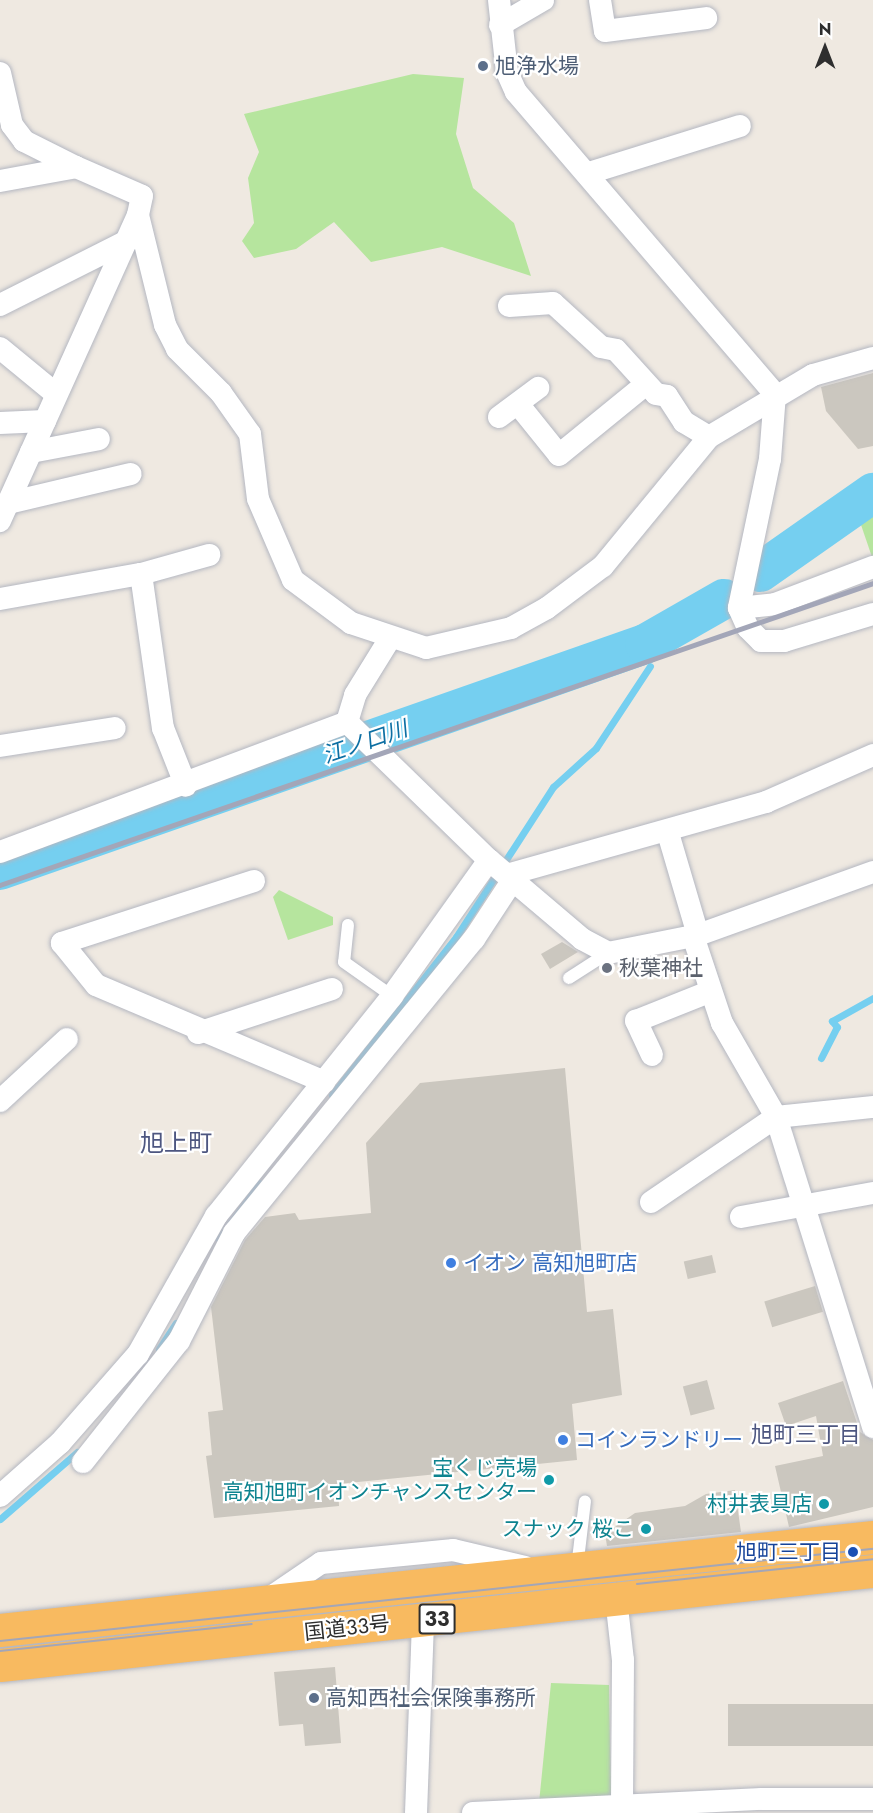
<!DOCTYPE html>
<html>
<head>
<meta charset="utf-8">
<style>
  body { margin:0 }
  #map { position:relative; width:873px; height:1813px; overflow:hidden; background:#efe9e1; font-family:Jost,"Noto Sans JP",sans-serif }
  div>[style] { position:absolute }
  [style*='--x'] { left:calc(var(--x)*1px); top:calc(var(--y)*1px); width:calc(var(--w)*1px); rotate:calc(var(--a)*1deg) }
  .green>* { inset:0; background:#b6e59e }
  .stream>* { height:7px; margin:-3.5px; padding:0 3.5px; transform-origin:3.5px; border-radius:3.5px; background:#75cff0 }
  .river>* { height:40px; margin:-20px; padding:0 20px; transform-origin:20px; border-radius:20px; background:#75cff0 }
  .building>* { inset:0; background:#cbc7bf; transform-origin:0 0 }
  .roads { filter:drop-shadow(0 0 2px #b4b7c1) drop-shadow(0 0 2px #b4b7c1) }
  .service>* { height:12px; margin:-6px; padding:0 6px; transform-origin:6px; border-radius:6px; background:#fff }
  .minor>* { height:22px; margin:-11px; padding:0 11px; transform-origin:11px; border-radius:11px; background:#fff }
  .trunk>* { height:33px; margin:-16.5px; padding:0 16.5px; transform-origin:16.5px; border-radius:16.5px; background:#f8ba60 }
  .tram>* { height:1.5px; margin:-0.75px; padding:0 0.75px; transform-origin:0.75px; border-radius:0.75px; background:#a3a6b8 }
  .rail>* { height:4.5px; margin:-2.25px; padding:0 2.25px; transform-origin:2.25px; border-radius:2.25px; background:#a3a6b8 }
  .dots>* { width:16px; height:16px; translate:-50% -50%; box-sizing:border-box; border:3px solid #fff; border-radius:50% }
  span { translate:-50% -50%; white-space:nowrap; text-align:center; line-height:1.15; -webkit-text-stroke:4.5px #fff; paint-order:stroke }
  .shield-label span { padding:2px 4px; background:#fff; border:2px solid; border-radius:4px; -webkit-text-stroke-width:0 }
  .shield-label { font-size:20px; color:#2e2e2e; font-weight:700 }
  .service-label { font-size:21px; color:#4e5e75 }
  .left { translate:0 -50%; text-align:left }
  .worship-label { font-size:21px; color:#5b616d }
  .shop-label { font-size:21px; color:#366cbe }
  .culture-label { font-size:21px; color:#0d838f }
  .right { translate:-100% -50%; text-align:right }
  .transit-label { font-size:21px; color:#164399 }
  .street-label { font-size:21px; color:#2e2e2e }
  .water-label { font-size:22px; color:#0d6fa3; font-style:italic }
  .neighbourhood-label { font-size:22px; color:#4d5680 }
  .quarter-label { font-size:24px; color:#4d5680 }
  .north { position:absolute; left:795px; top:18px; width:60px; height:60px; -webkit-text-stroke:4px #fff; paint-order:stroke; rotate:0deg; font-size:16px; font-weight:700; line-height:24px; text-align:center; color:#2e2e2e }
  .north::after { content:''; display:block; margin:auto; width:21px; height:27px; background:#2e2e2e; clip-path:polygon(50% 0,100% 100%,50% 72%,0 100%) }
</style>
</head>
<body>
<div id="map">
  <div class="green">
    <i style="clip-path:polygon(413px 74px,464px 78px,456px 134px,473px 188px,514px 223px,531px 276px,442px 247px,371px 262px,334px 222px,296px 249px,254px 258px,242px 241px,254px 223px,248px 178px,259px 152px,244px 114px)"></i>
    <i style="clip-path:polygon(873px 505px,873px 560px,859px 519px)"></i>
    <i style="clip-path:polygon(279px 890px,333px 917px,333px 925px,288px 940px,273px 897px)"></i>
    <i style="clip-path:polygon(551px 1683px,609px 1685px,611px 1798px,539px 1803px)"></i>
  </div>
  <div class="stream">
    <i style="--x:821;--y:1058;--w:35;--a:-63"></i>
    <i style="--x:837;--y:1027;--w:8;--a:-130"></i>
    <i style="--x:832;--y:1021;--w:47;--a:-29.3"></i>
    <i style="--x:332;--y:1095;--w:201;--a:-51.9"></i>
    <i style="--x:456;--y:937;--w:179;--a:-57.1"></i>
    <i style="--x:553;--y:787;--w:58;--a:-42.2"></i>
    <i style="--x:596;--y:748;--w:98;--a:-56.6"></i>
    <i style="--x:219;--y:1239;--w:69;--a:-53.8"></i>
    <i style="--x:159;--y:1349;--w:31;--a:-57"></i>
    <i style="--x:0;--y:1519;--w:102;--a:-41"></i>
  </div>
  <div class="river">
    <i style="--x:760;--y:572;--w:138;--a:-35"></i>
    <i style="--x:0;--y:870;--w:683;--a:-19.31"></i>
    <i style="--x:645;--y:644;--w:91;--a:-29.7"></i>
  </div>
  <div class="building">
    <i style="clip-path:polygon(873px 373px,873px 446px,858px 449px,826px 411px,821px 387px)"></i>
    <i style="clip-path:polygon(562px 942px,578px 952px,550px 969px,541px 954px)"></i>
    <i style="clip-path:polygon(565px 1068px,587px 1312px,613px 1309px,622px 1395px,572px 1404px,577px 1460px,338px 1484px,339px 1506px,214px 1518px,206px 1456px,212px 1455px,208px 1412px,223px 1410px,211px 1307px,245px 1240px,265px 1217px,295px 1213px,299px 1220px,371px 1213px,366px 1143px,420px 1083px)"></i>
    <i style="left:712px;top:1255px;width:18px;height:29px;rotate:77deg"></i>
    <i style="left:815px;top:1286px;width:27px;height:53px;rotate:73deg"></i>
    <i style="left:707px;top:1380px;width:30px;height:25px;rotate:75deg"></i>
    <i style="clip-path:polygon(843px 1381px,860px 1432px,873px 1440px,873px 1507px,789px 1527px,775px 1466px,823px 1456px,816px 1416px,786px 1426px,778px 1403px)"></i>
    <i style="clip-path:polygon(735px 1490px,741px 1532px,607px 1546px,605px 1534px,635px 1513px,685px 1506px,706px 1494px)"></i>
    <i style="clip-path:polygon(335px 1667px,341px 1743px,305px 1746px,303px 1724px,279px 1726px,274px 1672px)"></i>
    <i style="left:873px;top:1704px;width:42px;height:145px;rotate:90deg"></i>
  </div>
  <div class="roads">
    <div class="service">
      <i style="--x:348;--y:925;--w:37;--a:96"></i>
      <i style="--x:344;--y:962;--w:59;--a:35.3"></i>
      <i style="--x:569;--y:978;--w:46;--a:-32.7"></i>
      <i style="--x:577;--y:1568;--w:67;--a:-83.2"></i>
    </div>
    <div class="minor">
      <i style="--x:499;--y:0;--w:72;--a:83.7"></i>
      <i style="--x:507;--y:72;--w:22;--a:66"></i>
      <i style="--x:516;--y:92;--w:398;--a:49.4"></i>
      <i style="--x:775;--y:394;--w:65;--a:94.4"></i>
      <i style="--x:770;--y:459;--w:152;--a:101.8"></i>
      <i style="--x:739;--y:608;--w:22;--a:66"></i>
      <i style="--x:748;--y:628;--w:18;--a:45"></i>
      <i style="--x:761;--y:641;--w:23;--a:0"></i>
      <i style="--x:784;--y:641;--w:93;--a:-16.9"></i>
      <i style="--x:600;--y:0;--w:31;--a:81"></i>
      <i style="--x:605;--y:31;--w:102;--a:-7.3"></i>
      <i style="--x:500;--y:25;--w:50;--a:-30.2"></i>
      <i style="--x:0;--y:73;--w:53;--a:77"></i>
      <i style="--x:12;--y:125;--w:20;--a:53"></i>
      <i style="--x:24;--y:141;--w:58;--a:26.6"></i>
      <i style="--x:589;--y:173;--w:158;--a:-17.3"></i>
      <i style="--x:0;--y:181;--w:77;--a:-10.4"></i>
      <i style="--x:76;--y:167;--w:72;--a:23.7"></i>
      <i style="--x:142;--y:196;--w:19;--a:102"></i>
      <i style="--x:138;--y:215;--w:336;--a:114.3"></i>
      <i style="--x:138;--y:215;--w:113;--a:76.2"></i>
      <i style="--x:165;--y:325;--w:27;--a:63"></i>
      <i style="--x:177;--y:349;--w:62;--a:45"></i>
      <i style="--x:221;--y:393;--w:50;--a:54.7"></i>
      <i style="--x:250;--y:434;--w:65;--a:83"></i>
      <i style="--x:258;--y:499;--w:88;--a:66.6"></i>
      <i style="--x:293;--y:580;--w:72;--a:36.6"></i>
      <i style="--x:351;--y:623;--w:79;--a:18.4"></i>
      <i style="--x:426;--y:648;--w:87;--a:-13.2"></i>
      <i style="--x:511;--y:628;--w:41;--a:-29.1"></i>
      <i style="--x:547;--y:608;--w:70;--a:-36.9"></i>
      <i style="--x:603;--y:566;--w:167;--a:-50.6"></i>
      <i style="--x:709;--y:437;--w:121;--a:-30.8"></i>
      <i style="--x:813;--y:375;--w:62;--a:-15.8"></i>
      <i style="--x:0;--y:305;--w:142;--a:-26.7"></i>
      <i style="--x:509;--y:306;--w:44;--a:-3.9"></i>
      <i style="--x:553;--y:303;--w:65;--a:42.5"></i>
      <i style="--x:601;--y:347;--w:15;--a:11"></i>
      <i style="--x:616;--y:350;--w:59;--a:47.7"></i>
      <i style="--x:656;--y:394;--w:11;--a:10"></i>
      <i style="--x:667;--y:396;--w:31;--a:57"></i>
      <i style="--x:684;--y:422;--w:29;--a:31"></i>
      <i style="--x:0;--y:348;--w:72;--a:39.4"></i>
      <i style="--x:518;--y:404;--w:65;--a:51.2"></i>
      <i style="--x:559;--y:455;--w:112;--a:-39.2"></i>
      <i style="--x:499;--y:417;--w:49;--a:-36.6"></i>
      <i style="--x:0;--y:423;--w:45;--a:-2.5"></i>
      <i style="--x:31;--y:452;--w:69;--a:-10.8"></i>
      <i style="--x:8;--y:503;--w:126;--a:-13.3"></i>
      <i style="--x:141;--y:574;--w:156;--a:81.9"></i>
      <i style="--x:163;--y:728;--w:62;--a:68.4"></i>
      <i style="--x:0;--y:599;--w:143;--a:-10.1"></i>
      <i style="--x:141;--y:574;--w:71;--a:-15.6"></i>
      <i style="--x:739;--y:608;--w:36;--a:-6"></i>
      <i style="--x:775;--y:604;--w:105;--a:-20.7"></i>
      <i style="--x:347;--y:722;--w:198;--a:44.2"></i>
      <i style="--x:489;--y:860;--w:122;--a:40.3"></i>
      <i style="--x:582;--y:939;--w:30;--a:28"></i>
      <i style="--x:608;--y:953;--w:92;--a:-11.3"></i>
      <i style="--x:698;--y:935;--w:186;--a:-19.8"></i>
      <i style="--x:347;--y:722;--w:28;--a:-73"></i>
      <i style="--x:355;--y:695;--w:65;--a:-58.3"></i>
      <i style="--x:0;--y:746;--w:116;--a:-8.9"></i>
      <i style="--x:668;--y:833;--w:106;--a:73.6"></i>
      <i style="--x:0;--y:852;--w:371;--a:-20.5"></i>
      <i style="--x:510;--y:874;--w:266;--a:-15.7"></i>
      <i style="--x:766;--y:802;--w:117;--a:-23.7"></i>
      <i style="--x:254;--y:881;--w:202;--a:162.1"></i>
      <i style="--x:62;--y:943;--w:54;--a:51"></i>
      <i style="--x:96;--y:985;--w:248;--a:23"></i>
      <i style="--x:693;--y:936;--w:92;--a:71.6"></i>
      <i style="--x:722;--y:1023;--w:108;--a:60.1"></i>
      <i style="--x:776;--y:1117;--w:325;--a:72.6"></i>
      <i style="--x:198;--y:1033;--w:141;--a:-18.2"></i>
      <i style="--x:652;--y:1055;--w:38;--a:-115"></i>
      <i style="--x:636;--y:1021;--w:79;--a:-21.7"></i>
      <i style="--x:0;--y:1101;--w:91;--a:-42.8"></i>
      <i style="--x:651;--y:1202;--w:151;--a:-34.2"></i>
      <i style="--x:776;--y:1117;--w:98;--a:-5.9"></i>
      <i style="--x:741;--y:1217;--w:134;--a:-10.3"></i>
      <i style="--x:83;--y:1462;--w:154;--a:-51.6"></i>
      <i style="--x:179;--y:1341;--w:121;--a:-63"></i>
      <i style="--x:234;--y:1233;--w:380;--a:-50.8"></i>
      <i style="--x:474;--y:939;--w:73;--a:-56.7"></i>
      <i style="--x:0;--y:1496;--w:80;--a:-41.5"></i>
      <i style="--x:60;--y:1443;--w:118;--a:-48.8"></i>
      <i style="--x:138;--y:1354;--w:159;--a:-60.5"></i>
      <i style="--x:216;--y:1216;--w:282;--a:-51.3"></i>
      <i style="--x:392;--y:996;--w:167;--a:-54.5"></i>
      <i style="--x:616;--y:1598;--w:62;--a:83.6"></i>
      <i style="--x:623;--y:1660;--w:153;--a:90.4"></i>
      <i style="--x:268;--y:1599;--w:64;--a:-34.2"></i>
      <i style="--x:321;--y:1563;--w:133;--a:-5.6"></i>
      <i style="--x:453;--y:1550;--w:74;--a:13.3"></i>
      <i style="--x:416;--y:1813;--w:192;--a:-87.9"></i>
      <i style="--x:473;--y:1813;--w:289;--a:-2.8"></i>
      <i style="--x:762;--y:1799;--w:111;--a:0"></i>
    </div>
    <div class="trunk">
      <i style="--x:0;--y:1630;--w:878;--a:-6.08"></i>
      <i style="--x:0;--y:1665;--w:878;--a:-6.15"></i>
    </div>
  </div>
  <div class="tram">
    <i style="--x:637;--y:1584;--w:237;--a:-6"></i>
    <i style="--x:0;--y:1641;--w:878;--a:-6.02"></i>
    <i style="--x:0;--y:1651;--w:253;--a:-6.1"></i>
  </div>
  <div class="rail">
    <i style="--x:0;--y:885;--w:924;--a:-19.08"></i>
  </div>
  <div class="dots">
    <i style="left:483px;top:66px;background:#5c6f8a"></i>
    <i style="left:607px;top:968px;background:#6b7280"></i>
    <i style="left:451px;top:1263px;background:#3f7fe0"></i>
    <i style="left:563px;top:1440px;background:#3f7fe0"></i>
    <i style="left:549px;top:1480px;background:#0f9aa8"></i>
    <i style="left:824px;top:1504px;background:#0f9aa8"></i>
    <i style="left:646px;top:1529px;background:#0f9aa8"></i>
    <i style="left:853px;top:1552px;background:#1a4fb4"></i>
    <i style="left:314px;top:1698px;background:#5c6f8a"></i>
  </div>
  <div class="shield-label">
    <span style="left:437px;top:1619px">33</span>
  </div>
  <div class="service-label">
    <span class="left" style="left:495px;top:66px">旭浄水場</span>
    <span class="left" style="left:326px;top:1698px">高知西社会保険事務所</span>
  </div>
  <div class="worship-label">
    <span class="left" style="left:619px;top:968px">秋葉神社</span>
  </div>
  <div class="shop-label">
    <span class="left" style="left:463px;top:1263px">イオン 高知旭町店</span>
    <span class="left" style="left:575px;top:1440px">コインランドリー</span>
  </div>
  <div class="culture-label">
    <span class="right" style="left:537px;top:1480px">宝くじ売場<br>高知旭町イオンチャンスセンター</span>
    <span class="right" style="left:812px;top:1504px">村井表具店</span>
    <span class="right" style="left:634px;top:1529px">スナック 桜こ</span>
  </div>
  <div class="transit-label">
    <span class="right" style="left:841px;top:1552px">旭町三丁目</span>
  </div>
  <div class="street-label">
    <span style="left:347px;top:1628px;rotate:-6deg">国道33号</span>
  </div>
  <div class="water-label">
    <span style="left:365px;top:742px;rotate:-19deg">江ノ口川</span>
  </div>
  <div class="neighbourhood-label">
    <span style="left:806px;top:1435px">旭町三丁目</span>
  </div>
  <div class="quarter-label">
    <span style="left:176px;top:1143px">旭上町</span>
  </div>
  <div class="north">N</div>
</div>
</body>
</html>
